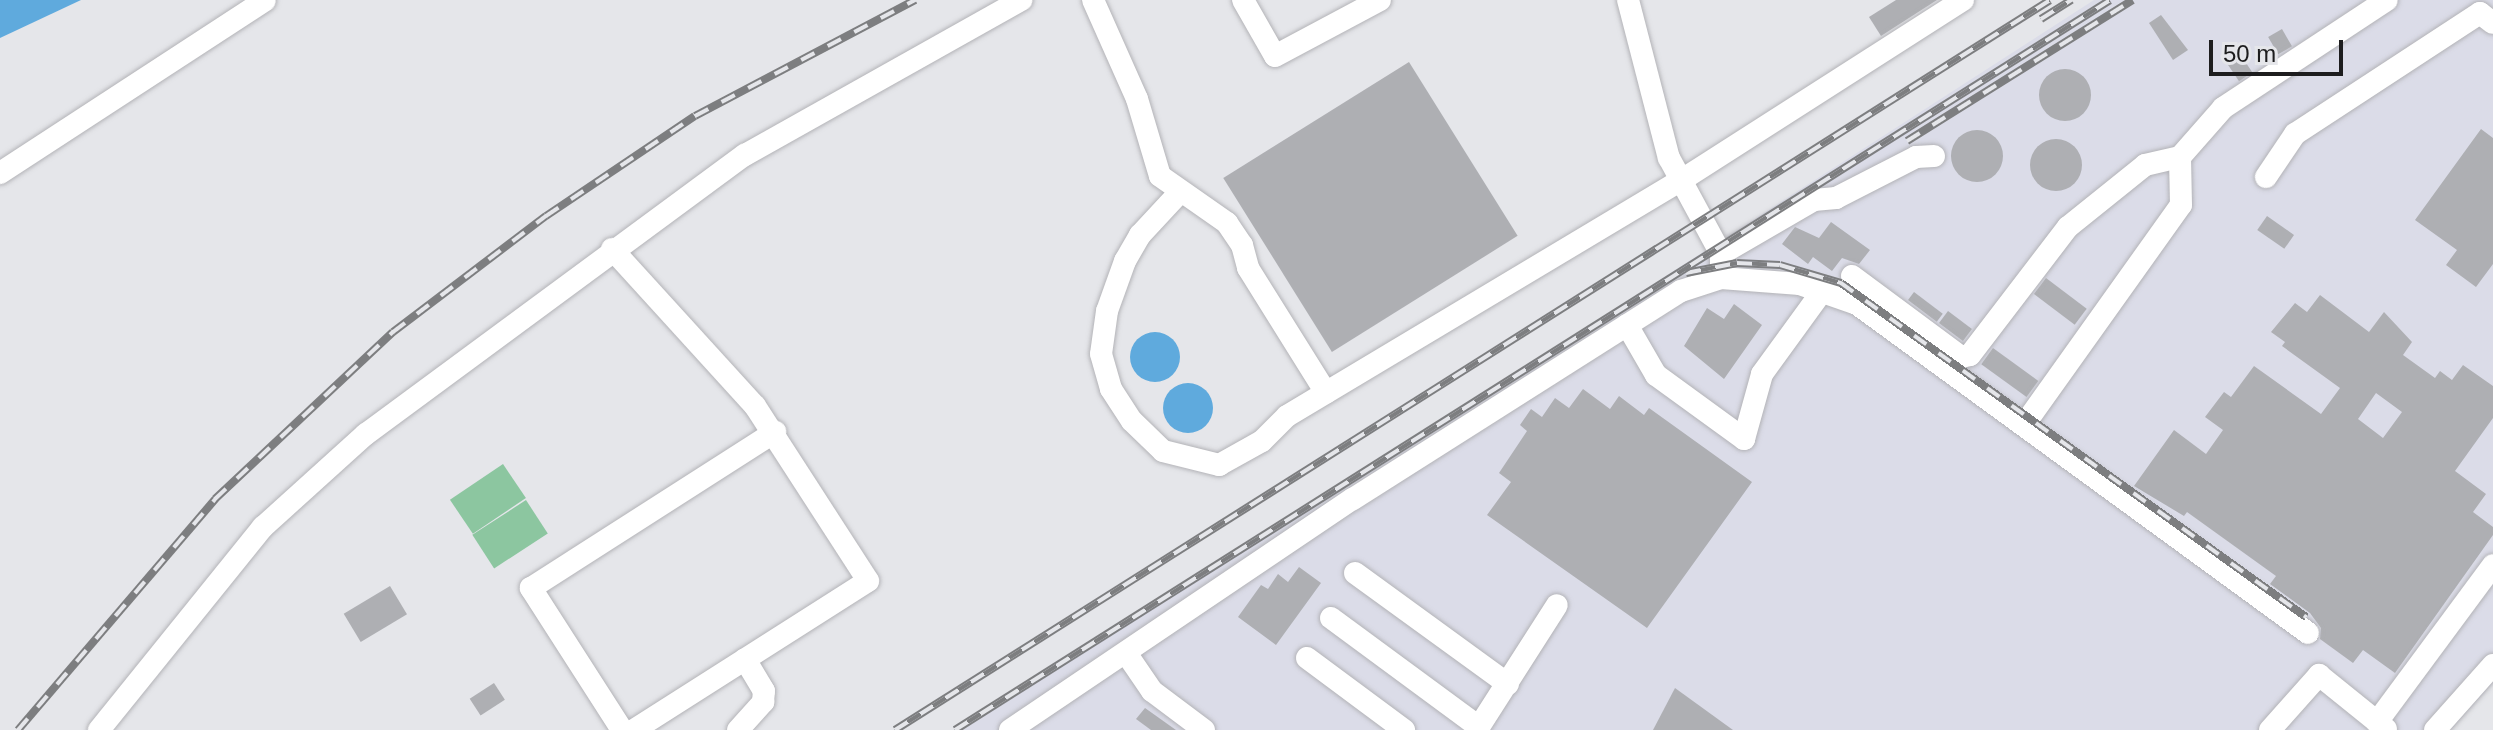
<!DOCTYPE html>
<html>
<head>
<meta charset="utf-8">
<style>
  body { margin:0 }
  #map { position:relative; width:2493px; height:730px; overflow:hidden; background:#e5e6ea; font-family:Arial,sans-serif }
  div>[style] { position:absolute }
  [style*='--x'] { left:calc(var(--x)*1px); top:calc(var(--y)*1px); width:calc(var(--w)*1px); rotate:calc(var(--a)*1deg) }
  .built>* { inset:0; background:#dbdce8 }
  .green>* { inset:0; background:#8cc6a0; transform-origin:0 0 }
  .water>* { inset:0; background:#5faadd }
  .round { border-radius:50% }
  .building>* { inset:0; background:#aeafb3; transform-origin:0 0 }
  .roads { filter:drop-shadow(0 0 2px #b3b3b7) drop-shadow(0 0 2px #b3b3b7) }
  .minor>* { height:22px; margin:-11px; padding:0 11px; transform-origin:11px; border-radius:11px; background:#fff }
  .rail>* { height:8px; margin-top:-4px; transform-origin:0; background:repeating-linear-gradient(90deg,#e5e6ea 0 15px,#7d7e80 0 30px); box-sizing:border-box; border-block:2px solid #7d7e80 }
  span { translate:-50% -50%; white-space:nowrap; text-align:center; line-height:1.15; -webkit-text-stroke:6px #e5e6ea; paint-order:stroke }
  .scale { position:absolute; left:2209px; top:40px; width:134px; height:36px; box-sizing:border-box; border:4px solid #1d1d1e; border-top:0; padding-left:10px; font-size:24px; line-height:28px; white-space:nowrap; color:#1d1d1e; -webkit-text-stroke:6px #e5e6ea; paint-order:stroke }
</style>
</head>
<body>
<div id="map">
  <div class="built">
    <i style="clip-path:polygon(2094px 0,2493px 0,2493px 683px,2451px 730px,962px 730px)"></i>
  </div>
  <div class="green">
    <i style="left:503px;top:464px;width:41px;height:64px;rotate:56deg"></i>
    <i style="left:526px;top:500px;width:40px;height:64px;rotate:57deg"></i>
  </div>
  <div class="water">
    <i style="clip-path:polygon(0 0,81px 0,0 38px)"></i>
    <i class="round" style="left:1130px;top:332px;width:50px;height:50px"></i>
    <i class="round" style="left:1163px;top:383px;width:50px;height:50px"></i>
  </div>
  <div class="building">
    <i style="clip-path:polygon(1896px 0,1937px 0,1881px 36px,1869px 17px)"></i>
    <i style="clip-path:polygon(2161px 15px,2188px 50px,2173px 60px,2149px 23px)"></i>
    <i style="left:2282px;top:29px;width:20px;height:16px;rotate:60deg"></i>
    <i style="left:2240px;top:54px;width:22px;height:16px;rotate:56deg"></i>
    <i style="left:1409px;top:62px;width:205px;height:219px;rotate:58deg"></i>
    <i class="round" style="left:2039px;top:69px;width:52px;height:52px"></i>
    <i style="clip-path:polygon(2481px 129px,2493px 138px,2493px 264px,2476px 287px,2446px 265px,2457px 250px,2415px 220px)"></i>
    <i class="round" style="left:1951px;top:130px;width:52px;height:52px"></i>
    <i class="round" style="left:2030px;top:139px;width:52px;height:52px"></i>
    <i style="left:2267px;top:216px;width:33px;height:17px;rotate:35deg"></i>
    <i style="clip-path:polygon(1831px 222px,1870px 250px,1859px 264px,1842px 258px,1832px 271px,1813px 257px,1808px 264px,1782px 244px,1795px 227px,1819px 238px)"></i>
    <i style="left:2046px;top:278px;width:51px;height:20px;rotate:37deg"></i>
    <i style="left:1914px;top:292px;width:36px;height:10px;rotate:37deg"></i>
    <i style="clip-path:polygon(evenodd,2320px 295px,2369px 332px,2384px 312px,2412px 342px,2403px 355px,2435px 378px,2440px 371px,2452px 380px,2463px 365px,2493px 386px,2493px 418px,2455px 471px,2486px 494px,2473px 512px,2493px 527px,2493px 535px,2395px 673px,2363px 650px,2353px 663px,2320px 639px,2321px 628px,2310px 613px,2270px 584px,2276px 576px,2187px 512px,2184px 516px,2134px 486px,2174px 430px,2206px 454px,2223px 430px,2205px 417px,2224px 392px,2231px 397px,2254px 366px,2321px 414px,2340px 388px,2282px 346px,2285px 342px,2271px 332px,2295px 303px,2307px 312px,2320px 295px,2376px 393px,2402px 412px,2383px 438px,2358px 419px,2376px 393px)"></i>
    <i style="clip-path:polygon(1734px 304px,1762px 325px,1724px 379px,1684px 346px,1707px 308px,1724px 319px)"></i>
    <i style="left:1948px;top:311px;width:30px;height:15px;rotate:37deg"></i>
    <i style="left:1993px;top:348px;width:56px;height:20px;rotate:36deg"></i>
    <i style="clip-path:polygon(1583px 389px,1610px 409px,1619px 396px,1644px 415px,1649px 408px,1752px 482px,1647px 628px,1487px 515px,1511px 482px,1499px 473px,1527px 431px,1520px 425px,1531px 409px,1542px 417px,1555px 398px,1569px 408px)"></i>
    <i style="clip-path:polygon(1299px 567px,1321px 583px,1276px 645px,1238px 617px,1261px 585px,1268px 589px,1278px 574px,1288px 582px)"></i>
    <i style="left:390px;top:586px;width:33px;height:54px;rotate:59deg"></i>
    <i style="left:494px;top:683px;width:20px;height:29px;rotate:57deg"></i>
    <i style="clip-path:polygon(1675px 688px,1733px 730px,1653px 730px)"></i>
    <i style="clip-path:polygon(1145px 708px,1176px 730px,1151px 730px,1136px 719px)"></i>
  </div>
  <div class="roads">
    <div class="minor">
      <i style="--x:1093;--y:0;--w:108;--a:66"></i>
      <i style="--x:1137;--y:99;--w:80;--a:73.4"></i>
      <i style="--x:1160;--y:176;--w:82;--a:35"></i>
      <i style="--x:1227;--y:223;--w:27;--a:56"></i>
      <i style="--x:1242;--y:245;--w:24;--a:75"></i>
      <i style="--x:1248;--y:268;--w:147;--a:58"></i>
      <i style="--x:1243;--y:0;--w:64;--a:60.3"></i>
      <i style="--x:1275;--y:56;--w:119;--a:-28.1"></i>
      <i style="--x:1628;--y:0;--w:163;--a:75.5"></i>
      <i style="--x:1669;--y:158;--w:109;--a:61.6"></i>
      <i style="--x:0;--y:173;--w:316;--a:-33.1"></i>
      <i style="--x:2266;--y:177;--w:52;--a:-56"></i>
      <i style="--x:2295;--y:134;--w:221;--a:-33.2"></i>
      <i style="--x:2480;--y:13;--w:16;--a:38"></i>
      <i style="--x:1180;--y:192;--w:59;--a:132.9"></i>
      <i style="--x:1140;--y:235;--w:30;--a:120"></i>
      <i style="--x:1125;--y:261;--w:53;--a:109.8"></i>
      <i style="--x:1107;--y:311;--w:43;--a:97.9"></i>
      <i style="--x:1101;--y:354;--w:36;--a:74"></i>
      <i style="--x:1111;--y:389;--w:38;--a:57"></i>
      <i style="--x:1132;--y:421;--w:43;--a:44.1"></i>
      <i style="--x:1163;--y:451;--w:58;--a:14"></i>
      <i style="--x:1219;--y:465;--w:49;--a:-29.2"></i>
      <i style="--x:1262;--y:441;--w:35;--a:-45"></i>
      <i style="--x:1287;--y:416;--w:458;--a:-30.9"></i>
      <i style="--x:1680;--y:181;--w:336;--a:-32.6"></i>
      <i style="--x:612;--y:249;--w:212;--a:47.7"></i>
      <i style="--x:755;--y:406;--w:208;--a:57.1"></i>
      <i style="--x:868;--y:581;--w:277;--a:147.5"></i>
      <i style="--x:1721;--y:267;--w:13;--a:-90"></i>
      <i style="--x:1721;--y:254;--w:108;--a:-30.1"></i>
      <i style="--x:1814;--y:200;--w:22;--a:-5"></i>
      <i style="--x:1836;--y:198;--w:90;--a:-27.1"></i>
      <i style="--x:1916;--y:157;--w:18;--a:-3"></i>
      <i style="--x:1852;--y:276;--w:136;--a:36.6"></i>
      <i style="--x:1961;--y:357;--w:9;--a:-13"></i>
      <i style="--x:1970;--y:355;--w:161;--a:-52.6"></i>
      <i style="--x:2068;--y:227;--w:99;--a:-38.8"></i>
      <i style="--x:2145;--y:165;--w:36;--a:-13"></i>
      <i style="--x:2180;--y:157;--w:65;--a:-48.7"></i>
      <i style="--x:2223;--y:108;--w:196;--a:-33.4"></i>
      <i style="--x:1627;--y:325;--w:58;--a:59.9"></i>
      <i style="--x:1656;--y:375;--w:109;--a:36"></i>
      <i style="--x:1744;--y:439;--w:67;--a:-74.5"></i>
      <i style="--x:1762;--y:374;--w:104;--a:-54"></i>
      <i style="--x:2024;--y:425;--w:270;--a:-54.5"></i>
      <i style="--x:2181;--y:205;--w:48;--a:-91.2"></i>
      <i style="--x:1355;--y:573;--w:189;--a:36"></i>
      <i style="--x:1331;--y:618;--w:184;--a:36.4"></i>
      <i style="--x:1126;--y:653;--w:46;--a:55.6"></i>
      <i style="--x:1152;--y:691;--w:65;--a:36.9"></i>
      <i style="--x:1307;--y:658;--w:121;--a:36.6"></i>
      <i style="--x:2377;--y:722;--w:195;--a:-53.5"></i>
      <i style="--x:99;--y:730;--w:261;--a:-51.1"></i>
      <i style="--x:263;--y:527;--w:139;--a:-42.1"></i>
      <i style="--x:366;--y:434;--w:471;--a:-36.4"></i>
      <i style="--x:745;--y:155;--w:317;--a:-29.3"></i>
      <i style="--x:622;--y:730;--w:169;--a:-122.7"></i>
      <i style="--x:531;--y:588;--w:290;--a:-32.6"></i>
      <i style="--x:738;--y:730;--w:38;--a:-48"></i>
      <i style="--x:763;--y:702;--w:11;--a:-85"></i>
      <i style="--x:764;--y:691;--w:37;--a:-121"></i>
      <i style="--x:1010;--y:730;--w:414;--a:-34"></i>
      <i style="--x:1353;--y:499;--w:388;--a:-32.4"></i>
      <i style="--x:1681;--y:291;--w:42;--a:-18"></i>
      <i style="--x:1721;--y:278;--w:79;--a:4.3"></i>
      <i style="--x:1800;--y:284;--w:60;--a:19.3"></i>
      <i style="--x:1857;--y:304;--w:558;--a:36.11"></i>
      <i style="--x:1477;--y:730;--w:148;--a:-57.4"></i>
      <i style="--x:2270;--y:730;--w:74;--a:-48.3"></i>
      <i style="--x:2319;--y:675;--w:86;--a:38.9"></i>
      <i style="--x:2435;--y:730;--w:87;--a:-48.3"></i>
    </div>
  </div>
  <div class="rail">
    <i style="--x:2041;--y:19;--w:36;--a:-32"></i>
    <i style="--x:1907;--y:141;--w:266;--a:-32"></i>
    <i style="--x:1686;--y:273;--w:52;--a:-11.1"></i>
    <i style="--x:1737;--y:263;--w:43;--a:2.7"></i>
    <i style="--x:1780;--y:265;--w:64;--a:16.4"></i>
    <i style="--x:1841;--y:283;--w:573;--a:35.69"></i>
    <i style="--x:18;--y:730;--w:304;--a:-49.5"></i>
    <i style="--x:215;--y:499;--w:244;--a:-43.2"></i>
    <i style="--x:393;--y:332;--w:192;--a:-37.2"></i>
    <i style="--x:546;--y:216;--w:179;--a:-33.9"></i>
    <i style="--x:695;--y:116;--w:249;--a:-27.8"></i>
    <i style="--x:895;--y:730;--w:1366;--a:-32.29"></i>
    <i style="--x:955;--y:730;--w:1366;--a:-32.29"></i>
  </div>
  <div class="scale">50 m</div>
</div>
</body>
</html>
